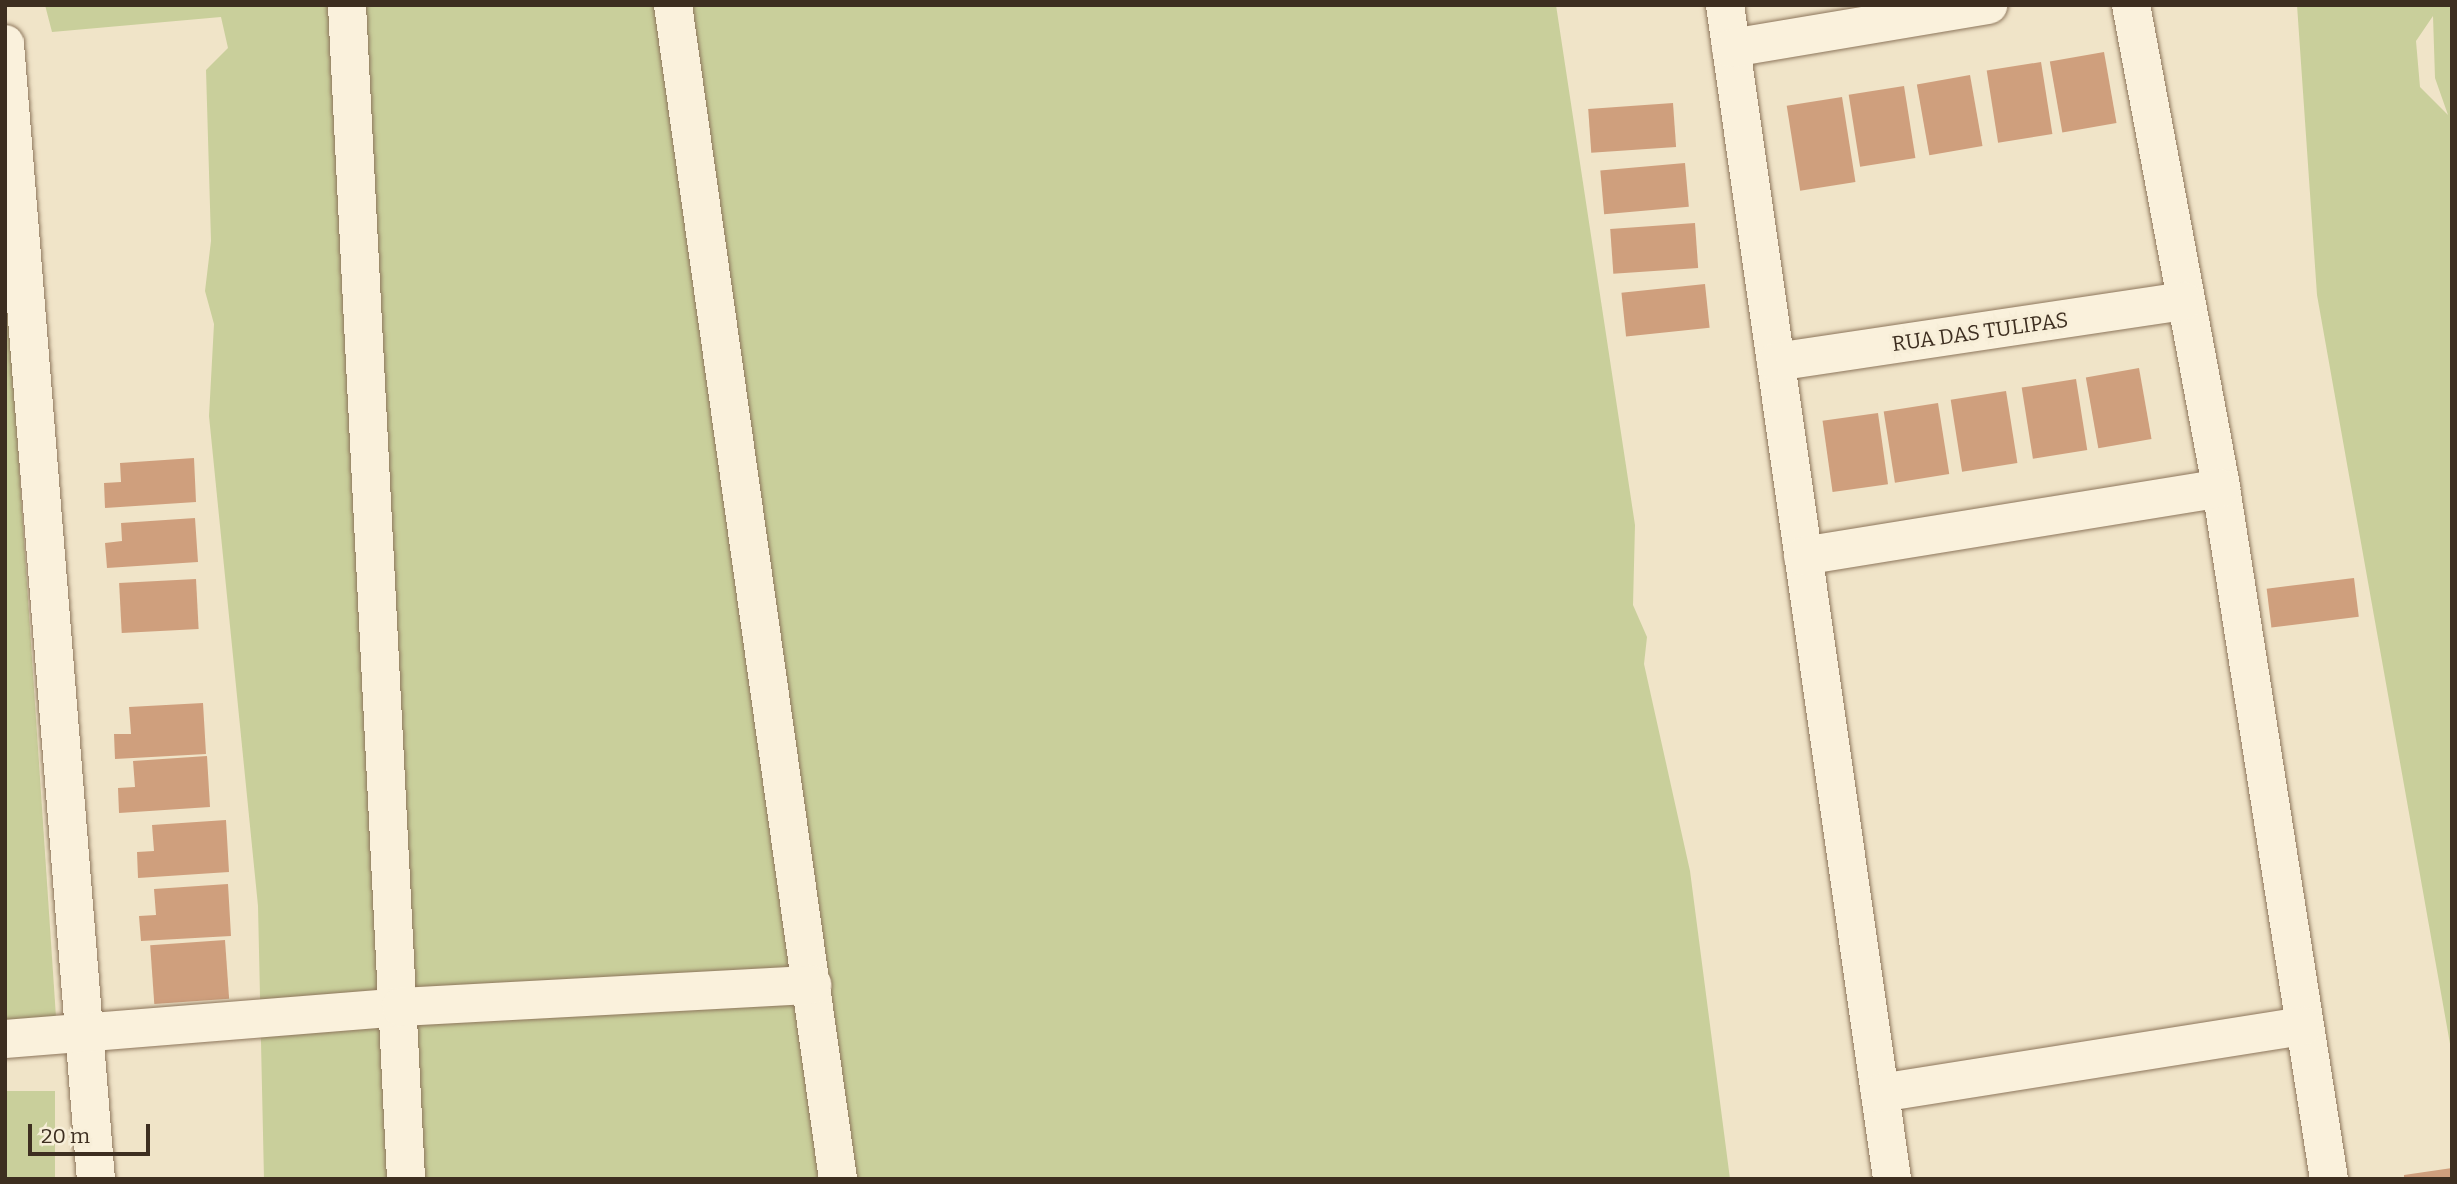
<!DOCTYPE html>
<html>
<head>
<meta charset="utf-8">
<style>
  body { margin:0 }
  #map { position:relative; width:2457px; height:1184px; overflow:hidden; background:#f0e4c8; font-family:Bitter,serif }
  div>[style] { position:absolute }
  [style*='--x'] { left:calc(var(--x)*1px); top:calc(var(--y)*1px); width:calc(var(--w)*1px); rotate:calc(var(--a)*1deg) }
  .green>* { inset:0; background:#c9cf9b; transform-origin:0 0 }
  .building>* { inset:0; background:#cf9f7d; transform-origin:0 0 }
  .roads { filter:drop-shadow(0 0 2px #8d765c) drop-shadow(0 0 2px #8d765c) }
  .minor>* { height:38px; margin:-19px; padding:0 19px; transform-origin:19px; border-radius:19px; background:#faf1dc }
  span { translate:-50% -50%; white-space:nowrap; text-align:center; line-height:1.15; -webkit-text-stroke:6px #f7eed8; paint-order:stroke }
  .street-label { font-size:21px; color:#3d2e20 }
  .frame { position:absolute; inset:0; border:7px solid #3d2e20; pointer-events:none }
  .scale { position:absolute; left:28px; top:1124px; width:122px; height:32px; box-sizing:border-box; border:4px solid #3d2e20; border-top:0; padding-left:9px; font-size:21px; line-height:24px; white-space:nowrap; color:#3d2e20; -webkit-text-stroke:5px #f7eed8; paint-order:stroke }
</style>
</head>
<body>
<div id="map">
  <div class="green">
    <i style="clip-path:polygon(45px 5px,1556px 5px,1635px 525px,1633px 605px,1647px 637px,1644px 664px,1690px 871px,1730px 1179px,264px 1179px,258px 906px,209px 416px,214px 324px,205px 291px,211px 241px,206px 70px,228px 48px,221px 17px,52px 32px)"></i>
    <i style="clip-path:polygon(evenodd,2297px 5px,2452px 5px,2452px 1055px,2317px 295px,2297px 5px,2433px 16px,2435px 78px,2448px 115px,2420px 87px,2416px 41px,2433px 16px)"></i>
    <i style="clip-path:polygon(5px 256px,56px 1017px,5px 1021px)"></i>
    <i style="left:5px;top:1091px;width:50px;height:88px"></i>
  </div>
  <div class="building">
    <i style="left:2104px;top:52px;width:72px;height:55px;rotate:80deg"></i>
    <i style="left:2041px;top:62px;width:73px;height:55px;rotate:81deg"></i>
    <i style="left:1970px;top:75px;width:72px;height:54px;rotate:80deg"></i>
    <i style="left:1904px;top:86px;width:73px;height:56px;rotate:81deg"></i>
    <i style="left:1842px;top:97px;width:86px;height:56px;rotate:81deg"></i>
    <i style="left:1673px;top:103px;width:44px;height:85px;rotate:86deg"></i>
    <i style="left:1685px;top:163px;width:44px;height:85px;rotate:85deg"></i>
    <i style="left:1695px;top:223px;width:45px;height:85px;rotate:86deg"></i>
    <i style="left:1705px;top:284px;width:44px;height:84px;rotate:84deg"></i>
    <i style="left:2139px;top:368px;width:72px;height:54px;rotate:80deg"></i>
    <i style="left:2076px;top:379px;width:72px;height:55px;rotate:81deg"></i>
    <i style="left:2006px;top:391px;width:73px;height:56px;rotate:81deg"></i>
    <i style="left:1938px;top:403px;width:72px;height:55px;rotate:81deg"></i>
    <i style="left:1878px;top:413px;width:72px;height:56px;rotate:82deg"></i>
    <i style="clip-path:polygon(194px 458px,196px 502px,105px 508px,104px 483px,121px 482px,120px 463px)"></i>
    <i style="clip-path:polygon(195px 518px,198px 562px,107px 568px,105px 543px,122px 541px,121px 523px)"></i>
    <i style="left:2354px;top:578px;width:39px;height:88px;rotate:83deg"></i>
    <i style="left:196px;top:579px;width:50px;height:77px;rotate:87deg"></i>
    <i style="clip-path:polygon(203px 703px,206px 754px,115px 759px,114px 734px,131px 734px,129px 707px)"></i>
    <i style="clip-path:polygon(207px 756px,210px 807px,119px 813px,118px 788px,135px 787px,133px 761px)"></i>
    <i style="clip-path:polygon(226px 820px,229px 872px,138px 878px,137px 852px,154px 851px,152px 825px)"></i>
    <i style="clip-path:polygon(228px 884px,231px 936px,141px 941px,139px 916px,156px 915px,154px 889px)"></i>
    <i style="left:225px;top:940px;width:59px;height:75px;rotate:86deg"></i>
    <i style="clip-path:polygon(2452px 1168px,2452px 1179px,2404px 1179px,2404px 1175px)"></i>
  </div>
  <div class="roads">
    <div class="minor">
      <i style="--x:347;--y:5;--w:1175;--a:87.12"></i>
      <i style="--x:673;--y:5;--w:1186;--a:82"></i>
      <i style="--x:1725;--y:5;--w:1186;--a:81.9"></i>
      <i style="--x:2131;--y:5;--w:491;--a:79.4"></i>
      <i style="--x:2221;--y:488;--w:699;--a:81.12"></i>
      <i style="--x:5;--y:44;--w:1139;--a:85.42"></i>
      <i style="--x:1731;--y:48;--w:261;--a:-9.5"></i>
      <i style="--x:1776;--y:362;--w:412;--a:-8.5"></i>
      <i style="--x:1803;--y:556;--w:423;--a:-9.2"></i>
      <i style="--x:5;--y:1039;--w:397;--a:-4.6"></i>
      <i style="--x:401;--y:1007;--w:412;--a:-3.1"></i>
      <i style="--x:1880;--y:1093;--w:428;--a:-9"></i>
    </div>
  </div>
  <div class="street-label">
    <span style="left:1980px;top:332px;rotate:-8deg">RUA DAS TULIPAS</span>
  </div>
  <div class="frame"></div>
  <div class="scale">20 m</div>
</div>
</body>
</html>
